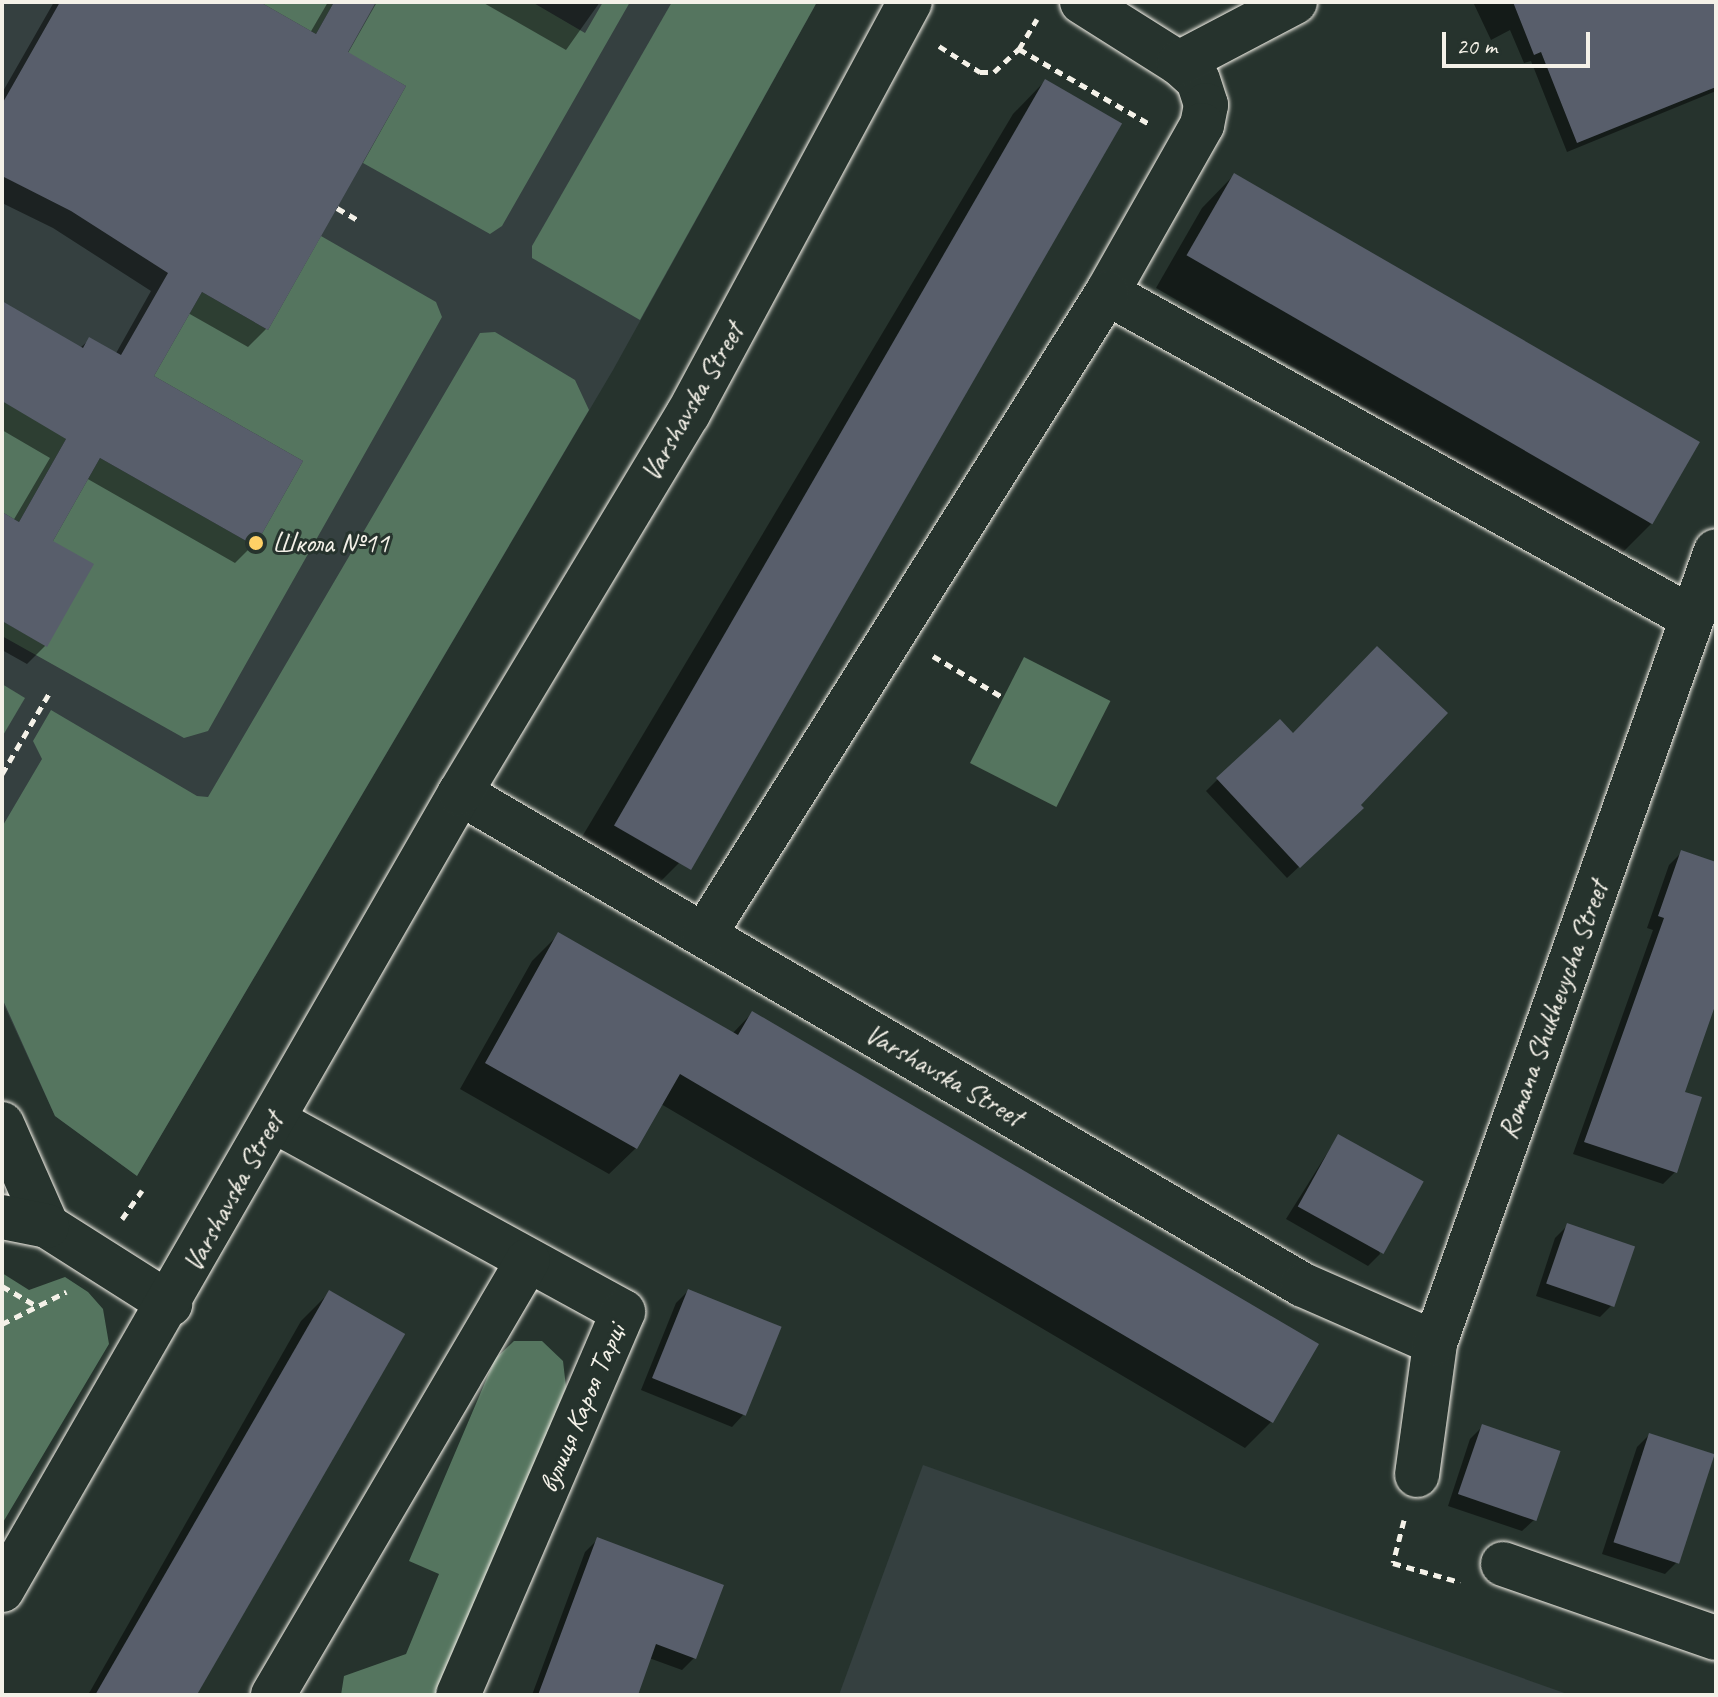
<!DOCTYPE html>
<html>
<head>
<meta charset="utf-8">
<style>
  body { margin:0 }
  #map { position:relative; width:1718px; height:1697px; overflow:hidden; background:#26332d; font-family:Caveat,sans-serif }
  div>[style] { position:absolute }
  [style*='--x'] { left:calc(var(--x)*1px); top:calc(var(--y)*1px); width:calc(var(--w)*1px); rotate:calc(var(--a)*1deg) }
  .built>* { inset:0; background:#354040 }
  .green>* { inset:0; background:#55755f; transform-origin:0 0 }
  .shadow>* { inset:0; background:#0007 }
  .building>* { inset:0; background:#585e6b; transform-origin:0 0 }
  .path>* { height:5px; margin-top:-2.5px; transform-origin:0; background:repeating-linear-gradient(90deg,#f4f1e8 0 8px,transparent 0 14px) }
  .roads { filter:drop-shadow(0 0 2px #f4f1e8) drop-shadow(0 0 2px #f4f1e8) }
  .minor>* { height:44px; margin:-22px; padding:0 22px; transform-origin:22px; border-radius:22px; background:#26332d }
  .dots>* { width:22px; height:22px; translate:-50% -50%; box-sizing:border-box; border:4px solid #26332d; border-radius:50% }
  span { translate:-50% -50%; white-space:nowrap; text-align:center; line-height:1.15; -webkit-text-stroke:6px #26332d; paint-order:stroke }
  .street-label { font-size:28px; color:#f4f1e8 }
  .poi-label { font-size:28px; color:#f4f1e8 }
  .left { translate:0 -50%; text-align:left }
  .frame { position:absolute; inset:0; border:4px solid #f4f1e8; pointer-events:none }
  .scale { position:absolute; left:1442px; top:32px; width:148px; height:36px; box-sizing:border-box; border:4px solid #f4f1e8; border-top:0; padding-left:10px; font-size:24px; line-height:28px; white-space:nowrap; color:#f4f1e8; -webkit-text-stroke:6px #26332d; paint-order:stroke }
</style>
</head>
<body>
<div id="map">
  <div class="built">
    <i style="clip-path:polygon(2px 2px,817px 2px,613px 370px,137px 1176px,55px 1116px,2px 1001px)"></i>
    <i style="clip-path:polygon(923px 1465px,1570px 1695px,839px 1695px)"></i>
  </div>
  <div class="green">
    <i style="clip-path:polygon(260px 2px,334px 2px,316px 34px)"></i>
    <i style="clip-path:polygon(377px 2px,532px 2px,585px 33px,603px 2px,630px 2px,502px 226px,490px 234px,363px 163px,406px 86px,348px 53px)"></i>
    <i style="clip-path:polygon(672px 2px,817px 2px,640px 320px,532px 258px,532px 246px)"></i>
    <i style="clip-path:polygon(321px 236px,436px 302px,442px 317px,208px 731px,184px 738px,2px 636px,2px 621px,47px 646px,53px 541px,100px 458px,255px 546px,303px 461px,154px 376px,202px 292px,268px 330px)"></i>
    <i style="clip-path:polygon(495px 332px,575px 380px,589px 410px,137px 1176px,55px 1116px,2px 998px,2px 827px,42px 759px,33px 741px,51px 710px,197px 796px,208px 797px,480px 333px)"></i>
    <i style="clip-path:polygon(2px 381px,66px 439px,19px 522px,2px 512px)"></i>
    <i style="left:1024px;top:657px;width:97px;height:119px;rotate:27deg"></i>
    <i style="clip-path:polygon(2px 684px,25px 698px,2px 737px)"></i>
    <i style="clip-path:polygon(2px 1273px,29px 1290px,65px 1277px,88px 1292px,103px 1309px,109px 1344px,2px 1524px)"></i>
    <i style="clip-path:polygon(514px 1341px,542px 1341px,563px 1361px,566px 1387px,442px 1693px,341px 1695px,344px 1676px,406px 1654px,439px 1574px,409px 1561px,495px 1359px)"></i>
  </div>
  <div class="shadow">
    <i style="clip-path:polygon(54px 2px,256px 2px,310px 33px,328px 2px,374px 2px,345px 53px,266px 329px,248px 347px,188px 313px,151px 377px,300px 462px,253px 545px,235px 563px,86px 478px,51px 542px,45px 646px,27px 664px,2px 650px,2px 514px,13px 521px,50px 458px,2px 430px,2px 304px,80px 348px,89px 340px,115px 355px,151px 291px,53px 228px,2px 203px,2px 93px)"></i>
    <i style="clip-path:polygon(482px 2px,600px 2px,566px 50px)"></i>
    <i style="clip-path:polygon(1473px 2px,1716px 2px,1716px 91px,1567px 152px,1531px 61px,1524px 63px,1510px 30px,1491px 40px)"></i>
    <i style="clip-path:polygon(1045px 81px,679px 863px,646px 896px,573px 852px,1013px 114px)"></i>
    <i style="clip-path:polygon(1234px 175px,1651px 524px,1619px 556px,1156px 288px,1202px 208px)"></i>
    <i style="clip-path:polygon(1218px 779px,1358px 805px,1349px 820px,1287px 878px,1206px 791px)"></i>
    <i style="clip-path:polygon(1681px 853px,1716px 865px,1716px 996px,1683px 1093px,1675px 1172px,1663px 1184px,1573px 1154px,1653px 930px,1647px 928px,1669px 865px)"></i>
    <i style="clip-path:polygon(558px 935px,732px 1034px,752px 1013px,1272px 1421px,1245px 1448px,661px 1104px,636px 1148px,609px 1174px,460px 1089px,532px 961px)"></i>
    <i style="clip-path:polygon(1338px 1136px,1380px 1254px,1368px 1266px,1286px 1219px)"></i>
    <i style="clip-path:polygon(1567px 1226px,1612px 1305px,1600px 1317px,1536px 1296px,1555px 1238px)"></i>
    <i style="clip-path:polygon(688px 1291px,744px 1414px,732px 1427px,641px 1390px,676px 1303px)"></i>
    <i style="clip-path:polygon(329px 1293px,197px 1695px,88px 1695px,301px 1321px)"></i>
    <i style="clip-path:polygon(1482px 1427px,1535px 1519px,1522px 1531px,1448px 1506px,1470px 1439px)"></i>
    <i style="clip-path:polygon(1649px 1435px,1677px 1562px,1665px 1574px,1602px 1554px,1637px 1447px)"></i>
    <i style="clip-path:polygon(597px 1540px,694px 1658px,682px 1670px,649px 1658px,636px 1695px,532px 1695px,585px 1552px)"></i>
  </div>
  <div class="building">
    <i style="clip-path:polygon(60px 2px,260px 2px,316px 34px,334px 2px,376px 2px,348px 52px,406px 86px,268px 330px,202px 292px,154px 376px,303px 461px,255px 546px,100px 458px,53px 541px,94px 564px,47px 647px,2px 621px,2px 512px,19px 522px,66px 439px,2px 401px,2px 301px,83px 348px,89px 337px,121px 355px,168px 273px,71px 211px,2px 176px,2px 104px)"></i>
    <i style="clip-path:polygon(1513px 2px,1716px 2px,1716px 87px,1577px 143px,1541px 52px,1534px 55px)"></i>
    <i style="left:1045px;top:79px;width:89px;height:862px;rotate:30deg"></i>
    <i style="left:1234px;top:173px;width:538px;height:95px;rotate:30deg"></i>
    <i style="clip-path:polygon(1377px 646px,1448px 713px,1361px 805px,1364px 808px,1300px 868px,1216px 778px,1280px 719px,1293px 733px)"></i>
    <i style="clip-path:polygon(1681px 850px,1716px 862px,1716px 1003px,1685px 1092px,1702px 1097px,1677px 1173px,1584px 1142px,1664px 918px,1658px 916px)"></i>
    <i style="clip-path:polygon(558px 932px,738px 1035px,752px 1011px,1319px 1344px,1273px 1423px,680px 1074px,637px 1149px,485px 1063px)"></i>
    <i style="left:1338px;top:1134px;width:98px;height:83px;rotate:29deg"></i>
    <i style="left:1567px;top:1223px;width:72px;height:64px;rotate:19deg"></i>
    <i style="left:688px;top:1289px;width:101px;height:96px;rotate:22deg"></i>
    <i style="left:329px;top:1290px;width:88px;height:466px;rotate:30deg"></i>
    <i style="left:1482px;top:1424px;width:83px;height:74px;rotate:19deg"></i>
    <i style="left:1649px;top:1433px;width:69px;height:115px;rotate:18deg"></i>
    <i style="clip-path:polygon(597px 1537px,724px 1585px,696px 1659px,656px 1644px,638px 1695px,538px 1695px)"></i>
  </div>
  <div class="path">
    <i style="--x:939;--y:46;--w:49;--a:32.4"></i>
    <i style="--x:980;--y:72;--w:14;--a:0"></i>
    <i style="--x:994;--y:72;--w:34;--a:-43"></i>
    <i style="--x:1019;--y:49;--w:152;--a:29.9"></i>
    <i style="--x:1019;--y:49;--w:35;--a:-59"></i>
    <i style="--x:337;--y:208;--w:24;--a:30"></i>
    <i style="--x:933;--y:656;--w:82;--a:30.6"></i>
    <i style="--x:2;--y:774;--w:95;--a:-59.7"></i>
    <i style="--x:122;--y:1219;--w:35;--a:-55"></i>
    <i style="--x:2;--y:1286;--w:39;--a:30"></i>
    <i style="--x:2;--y:1324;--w:72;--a:-26.6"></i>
    <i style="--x:1404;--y:1520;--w:44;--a:104.3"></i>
    <i style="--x:1393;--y:1563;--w:70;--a:15.8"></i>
  </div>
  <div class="roads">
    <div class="minor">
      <i style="--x:1082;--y:2;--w:115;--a:32.2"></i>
      <i style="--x:1179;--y:63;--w:25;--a:42"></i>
      <i style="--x:1198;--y:80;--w:26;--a:72"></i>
      <i style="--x:1206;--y:105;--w:20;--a:101"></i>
      <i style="--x:1202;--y:125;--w:193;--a:119.5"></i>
      <i style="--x:1107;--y:293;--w:669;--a:29.05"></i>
      <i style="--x:1179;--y:63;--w:131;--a:-27.7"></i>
      <i style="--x:460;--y:793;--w:976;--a:30.27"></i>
      <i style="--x:1303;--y:1285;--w:144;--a:23.7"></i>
      <i style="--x:704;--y:935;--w:758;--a:-57.88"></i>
      <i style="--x:273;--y:1120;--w:399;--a:28.7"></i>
      <i style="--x:623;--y:1312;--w:417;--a:113.3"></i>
      <i style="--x:2;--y:1124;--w:111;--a:66.2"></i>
      <i style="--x:47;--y:1226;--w:146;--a:32.4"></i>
      <i style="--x:2;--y:1217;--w:46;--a:11.3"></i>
      <i style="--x:1417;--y:1475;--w:133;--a:-82.2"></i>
      <i style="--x:1435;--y:1343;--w:840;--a:-70.47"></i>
      <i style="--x:1503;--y:1564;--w:225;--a:19.2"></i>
      <i style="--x:2;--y:1590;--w:919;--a:-60.12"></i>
      <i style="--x:460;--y:793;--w:442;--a:-59"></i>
      <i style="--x:688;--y:414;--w:468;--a:-61.7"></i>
      <i style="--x:273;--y:1695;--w:504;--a:-59.62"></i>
    </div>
  </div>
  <div class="dots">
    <i style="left:256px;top:543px;background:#ffd166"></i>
  </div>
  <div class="street-label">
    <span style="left:692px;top:402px;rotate:-60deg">Varshavska Street</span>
    <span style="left:1553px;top:1010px;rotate:-70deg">Romana Shukhevycha Street</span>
    <span style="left:944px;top:1075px;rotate:30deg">Varshavska Street</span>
    <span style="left:233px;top:1192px;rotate:-61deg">Varshavska Street</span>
    <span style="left:582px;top:1408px;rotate:-67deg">вулиця Кароя Тарці</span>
  </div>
  <div class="poi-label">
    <span class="left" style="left:272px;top:543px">Школа №11</span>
  </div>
  <div class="frame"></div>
  <div class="scale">20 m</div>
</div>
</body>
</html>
